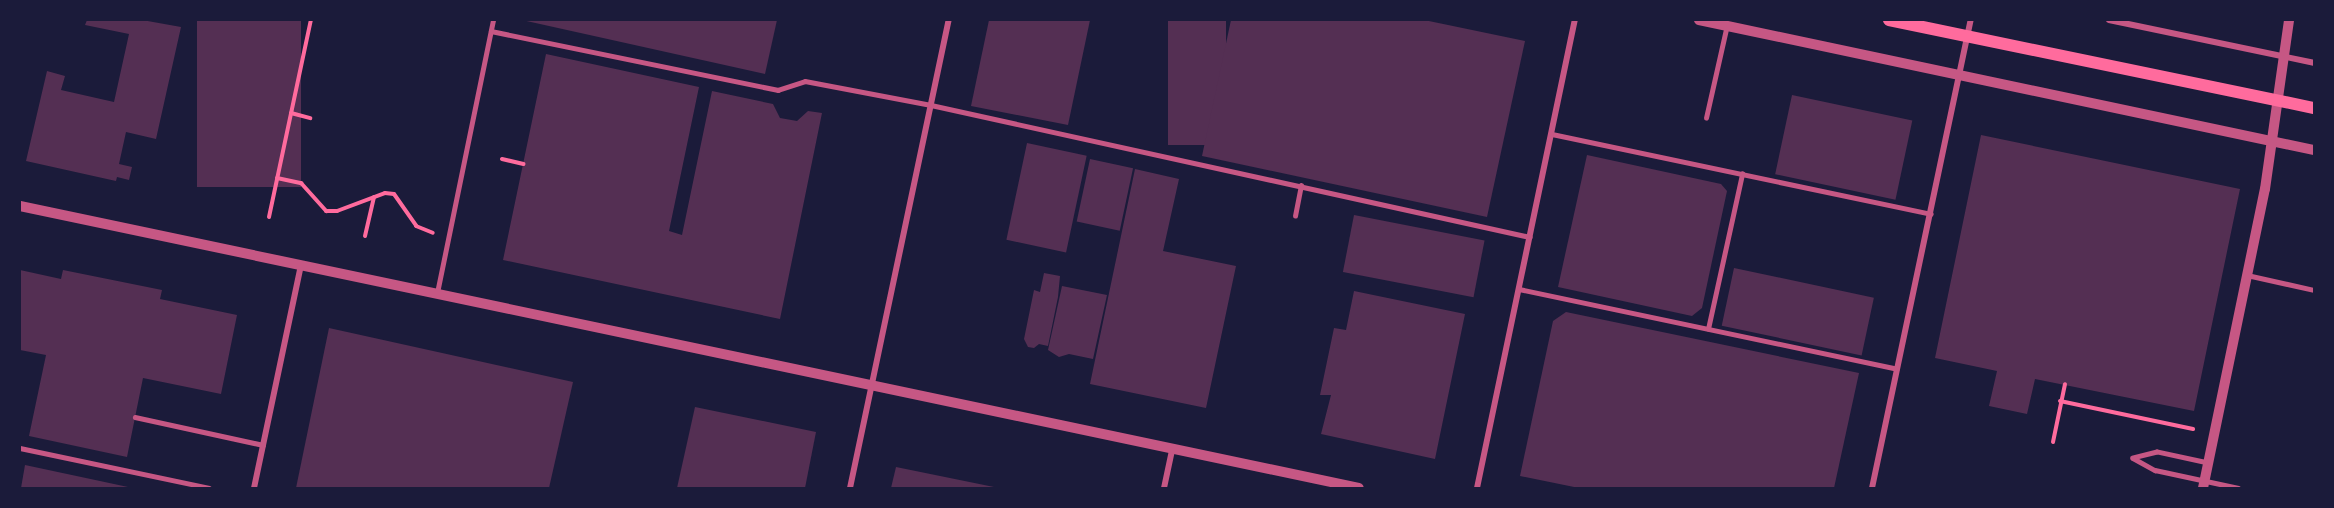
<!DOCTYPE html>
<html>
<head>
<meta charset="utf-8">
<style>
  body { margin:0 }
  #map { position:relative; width:2334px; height:508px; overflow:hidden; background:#1b1b3a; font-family:"Public Sans",sans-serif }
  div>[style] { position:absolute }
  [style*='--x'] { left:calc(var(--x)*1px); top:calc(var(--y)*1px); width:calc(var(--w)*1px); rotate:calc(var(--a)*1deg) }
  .building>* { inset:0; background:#542f53; transform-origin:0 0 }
  .path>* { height:4px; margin:-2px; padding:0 2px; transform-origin:2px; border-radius:2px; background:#ff6b9d }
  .service>* { height:4.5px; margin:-2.25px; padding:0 2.25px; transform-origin:2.25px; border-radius:2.25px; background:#c65784 }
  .minor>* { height:6px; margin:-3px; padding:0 3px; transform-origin:3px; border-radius:3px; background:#c65784 }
  .tertiary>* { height:10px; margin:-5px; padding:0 5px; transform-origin:5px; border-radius:5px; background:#c65784 }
  .secondary>* { height:12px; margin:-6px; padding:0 6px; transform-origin:6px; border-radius:6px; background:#ff6b9d }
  span { translate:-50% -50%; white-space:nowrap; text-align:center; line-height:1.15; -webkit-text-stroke:4.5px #1b1b3a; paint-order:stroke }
  .frame { position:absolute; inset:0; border:21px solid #1b1b3a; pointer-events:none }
</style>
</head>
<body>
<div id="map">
  <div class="building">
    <i style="clip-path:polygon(87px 20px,142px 20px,181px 27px,156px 139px,126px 132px,119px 164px,132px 167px,129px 180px,117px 177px,116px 181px,26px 161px,47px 71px,65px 76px,61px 90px,114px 102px,129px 34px,85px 25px)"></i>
    <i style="left:197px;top:20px;width:104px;height:167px"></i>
    <i style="clip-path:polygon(522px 20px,777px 20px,765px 74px)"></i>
    <i style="clip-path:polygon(989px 20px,1090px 20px,1068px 125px,971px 106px)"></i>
    <i style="left:1168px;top:20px;width:58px;height:125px"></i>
    <i style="clip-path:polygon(1231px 20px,1424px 20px,1525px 41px,1487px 217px,1202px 156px)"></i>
    <i style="clip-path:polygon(546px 54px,699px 87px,669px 231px,682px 235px,712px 91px,773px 104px,780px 118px,797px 121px,808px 111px,822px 113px,780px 319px,503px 260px)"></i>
    <i style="left:1792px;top:95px;width:123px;height:81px;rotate:12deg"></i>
    <i style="clip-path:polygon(1981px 135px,2240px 189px,2194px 411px,2035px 379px,2027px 414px,1989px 406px,1997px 371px,1935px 358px)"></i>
    <i style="left:1027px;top:143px;width:61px;height:99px;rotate:12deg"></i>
    <i style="clip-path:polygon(1587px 155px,1721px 184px,1727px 191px,1702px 308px,1692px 316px,1558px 287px)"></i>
    <i style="left:1090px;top:159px;width:44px;height:64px;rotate:12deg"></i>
    <i style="clip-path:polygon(1135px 169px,1179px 179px,1163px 251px,1236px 266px,1206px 408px,1090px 384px)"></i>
    <i style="left:1354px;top:215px;width:133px;height:58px;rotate:11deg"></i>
    <i style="left:1734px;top:268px;width:143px;height:59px;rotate:12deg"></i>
    <i style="clip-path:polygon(20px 270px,61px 279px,63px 270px,162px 290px,160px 299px,237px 315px,221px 394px,143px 378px,127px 457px,29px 436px,46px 355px,20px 350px)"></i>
    <i style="clip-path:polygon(1044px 273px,1060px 276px,1058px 297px,1048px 346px,1039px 344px,1034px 348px,1028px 347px,1024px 339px,1034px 290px,1040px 292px)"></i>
    <i style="clip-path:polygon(1062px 286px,1107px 295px,1093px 359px,1069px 354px,1059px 357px,1048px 350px)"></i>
    <i style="clip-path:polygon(1354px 291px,1465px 314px,1435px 459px,1321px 434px,1331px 395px,1320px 395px,1334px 328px,1346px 330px)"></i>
    <i style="clip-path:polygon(1566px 312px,1859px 373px,1834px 488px,1579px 488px,1520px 476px,1553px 321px)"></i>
    <i style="clip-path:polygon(329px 328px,573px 382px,549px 488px,296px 488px)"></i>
    <i style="clip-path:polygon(695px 407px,816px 432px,805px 488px,677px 488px)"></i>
    <i style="clip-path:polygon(25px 465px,128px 487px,128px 488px,21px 488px)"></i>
    <i style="clip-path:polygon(896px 467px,994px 487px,994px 488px,891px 488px)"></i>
  </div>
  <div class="path">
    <i style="--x:291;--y:113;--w:20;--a:15"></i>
    <i style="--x:502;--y:159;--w:22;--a:13"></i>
    <i style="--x:277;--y:178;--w:25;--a:12"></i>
    <i style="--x:301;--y:183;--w:38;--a:48"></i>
    <i style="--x:326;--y:211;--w:11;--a:0"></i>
    <i style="--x:337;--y:211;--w:51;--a:-20.6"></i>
    <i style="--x:385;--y:193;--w:9;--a:6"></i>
    <i style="--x:394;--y:194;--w:39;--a:55"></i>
    <i style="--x:416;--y:226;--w:18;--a:22"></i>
    <i style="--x:269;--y:217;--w:201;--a:-78"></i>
    <i style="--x:365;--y:236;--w:40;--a:-77"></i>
    <i style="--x:2060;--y:401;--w:136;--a:11.9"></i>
    <i style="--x:2053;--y:442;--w:59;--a:-78.3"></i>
  </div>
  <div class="service">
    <i style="--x:491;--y:31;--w:293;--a:11.6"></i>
    <i style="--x:778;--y:90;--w:28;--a:-18"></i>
    <i style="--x:805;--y:81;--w:128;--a:10.8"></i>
    <i style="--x:931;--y:105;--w:613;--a:12.43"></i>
    <i style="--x:1706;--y:118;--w:95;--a:-77.3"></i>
    <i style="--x:1552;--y:134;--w:387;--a:11.9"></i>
    <i style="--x:1295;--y:216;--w:31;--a:-79"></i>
    <i style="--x:2247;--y:275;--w:69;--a:12.6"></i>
    <i style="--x:1519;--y:289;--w:386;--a:11.9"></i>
    <i style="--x:437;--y:293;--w:279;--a:-78.4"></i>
    <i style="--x:1708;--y:329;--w:159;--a:-77.6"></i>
    <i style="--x:135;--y:417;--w:131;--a:12.3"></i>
    <i style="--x:20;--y:448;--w:193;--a:11.9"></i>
    <i style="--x:2208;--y:463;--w:52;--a:-167.8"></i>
    <i style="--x:2157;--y:452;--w:25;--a:166"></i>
    <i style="--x:2133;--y:458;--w:25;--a:29"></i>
    <i style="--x:2155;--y:470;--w:85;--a:12.2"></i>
  </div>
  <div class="minor">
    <i style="--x:2109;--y:20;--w:209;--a:11.8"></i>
    <i style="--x:254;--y:488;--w:228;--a:-78.1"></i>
    <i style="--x:850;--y:488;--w:478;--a:-78.1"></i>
    <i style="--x:1164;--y:488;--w:40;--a:-78"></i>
    <i style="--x:1477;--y:488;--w:478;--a:-78.2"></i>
    <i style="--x:1872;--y:488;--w:478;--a:-78.1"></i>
  </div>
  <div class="tertiary">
    <i style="--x:1699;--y:20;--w:629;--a:11.94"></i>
    <i style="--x:20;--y:206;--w:1368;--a:11.89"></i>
    <i style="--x:2203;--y:488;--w:305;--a:-78.3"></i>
    <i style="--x:2265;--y:189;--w:171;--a:-81.9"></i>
  </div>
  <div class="secondary">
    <i style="--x:1889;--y:20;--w:434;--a:11.7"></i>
  </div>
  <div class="frame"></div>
</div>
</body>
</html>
